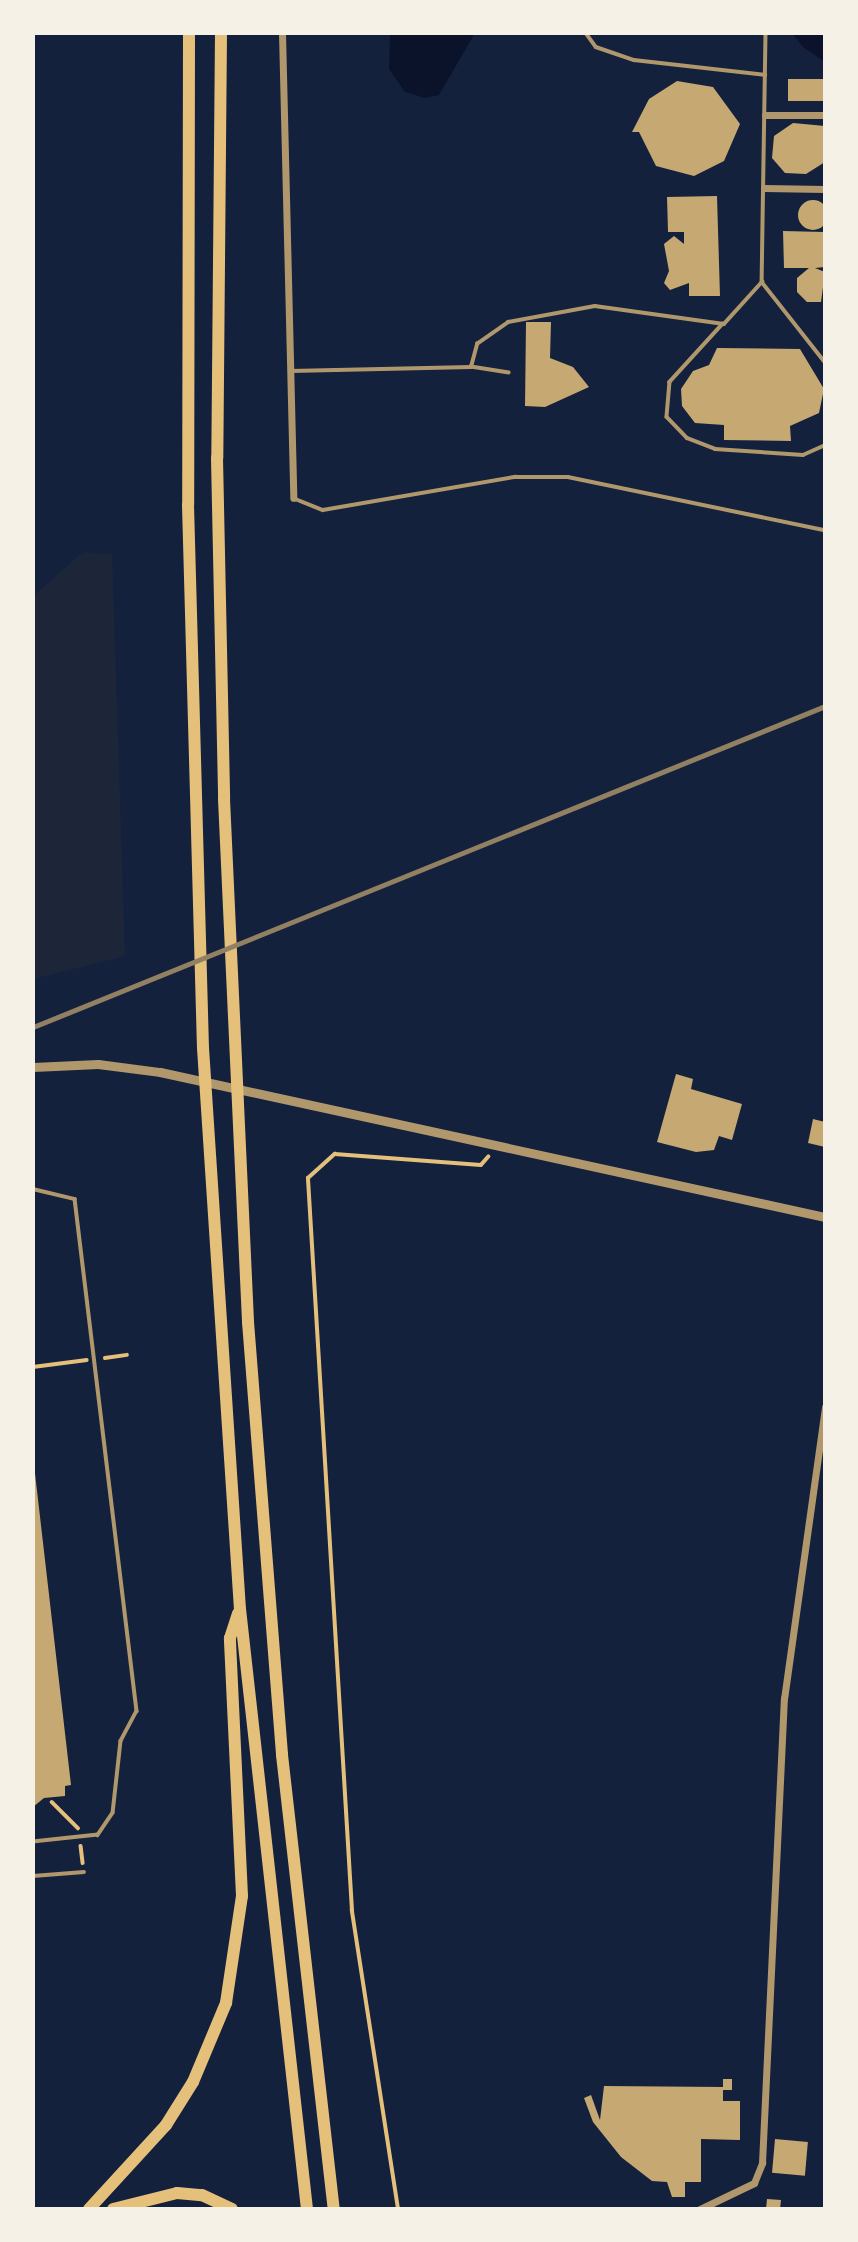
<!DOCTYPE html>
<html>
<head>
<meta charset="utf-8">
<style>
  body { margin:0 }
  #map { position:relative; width:858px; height:2242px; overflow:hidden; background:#14213d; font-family:Arial,sans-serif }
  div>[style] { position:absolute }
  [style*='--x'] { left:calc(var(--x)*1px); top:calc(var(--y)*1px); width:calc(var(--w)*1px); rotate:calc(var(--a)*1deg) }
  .green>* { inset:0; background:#1d2539 }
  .water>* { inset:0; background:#0b132b }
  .building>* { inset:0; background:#c6a872; transform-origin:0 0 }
  .round { border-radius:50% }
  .path>* { height:3.5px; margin:-1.75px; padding:0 1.75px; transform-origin:1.75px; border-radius:1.75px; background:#e5c07b }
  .service>* { height:3.5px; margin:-1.75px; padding:0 1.75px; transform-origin:1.75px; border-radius:1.75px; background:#b1986c }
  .minor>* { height:7px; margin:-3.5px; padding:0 3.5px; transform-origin:3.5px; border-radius:3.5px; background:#b1986c }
  .tertiary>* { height:9px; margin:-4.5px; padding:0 4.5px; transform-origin:4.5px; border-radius:4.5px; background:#b1986c }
  .trunk>* { height:12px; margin:-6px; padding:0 6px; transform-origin:6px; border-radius:6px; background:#e5c07b }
  .rail>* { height:5px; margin:-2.5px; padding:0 2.5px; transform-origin:2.5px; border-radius:2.5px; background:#918062 }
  span { translate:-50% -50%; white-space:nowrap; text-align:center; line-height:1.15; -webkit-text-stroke:6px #f6f1e7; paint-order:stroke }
  .frame { position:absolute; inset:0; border:35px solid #f6f1e7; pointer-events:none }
</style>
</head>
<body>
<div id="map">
  <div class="green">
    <i style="clip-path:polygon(83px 552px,112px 554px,125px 956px,33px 979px,33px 596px)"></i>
  </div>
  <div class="water">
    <i style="clip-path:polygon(390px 33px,475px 33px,439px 95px,425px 98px,405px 92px,389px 69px)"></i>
    <i style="clip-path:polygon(792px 33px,825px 33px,825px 62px,803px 47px)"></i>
  </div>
  <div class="building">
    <i style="left:788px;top:79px;width:37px;height:22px"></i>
    <i style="clip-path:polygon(677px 81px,713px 87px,740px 124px,724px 161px,694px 176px,656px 166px,639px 132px,632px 132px,649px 99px)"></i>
    <i style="clip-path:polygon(793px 123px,825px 126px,825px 162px,806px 174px,785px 173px,772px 158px,774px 136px)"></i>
    <i style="clip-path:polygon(717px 196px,720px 296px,689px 296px,689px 283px,670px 290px,664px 283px,669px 271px,664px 244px,674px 236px,684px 244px,684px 232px,668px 232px,667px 197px)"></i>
    <i class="round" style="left:798px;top:200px;width:30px;height:30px"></i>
    <i style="clip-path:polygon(783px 231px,824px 232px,825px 267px,815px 268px,825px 272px,821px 302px,807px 302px,797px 292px,797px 278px,809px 268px,784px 268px)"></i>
    <i style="clip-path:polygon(526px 322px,551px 322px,550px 358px,573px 367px,589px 387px,545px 407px,525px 406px)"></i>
    <i style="clip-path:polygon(717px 348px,800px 349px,824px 389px,819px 413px,790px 426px,791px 441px,724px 440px,724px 425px,695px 423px,682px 406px,681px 389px,693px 371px,709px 365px)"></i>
    <i style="clip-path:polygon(676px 1074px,693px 1079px,691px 1089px,742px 1104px,732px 1140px,719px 1136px,714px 1150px,696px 1152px,657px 1142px)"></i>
    <i style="clip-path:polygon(813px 1119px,825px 1122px,825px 1147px,808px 1143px)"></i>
    <i style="clip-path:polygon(33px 1456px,71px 1785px,65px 1786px,65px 1796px,44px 1798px,33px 1807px)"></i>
    <i style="clip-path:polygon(723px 2079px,732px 2079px,732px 2090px,723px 2090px,723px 2101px,740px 2101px,740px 2140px,701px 2139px,701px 2182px,685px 2182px,685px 2197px,672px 2197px,667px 2182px,652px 2181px,621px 2157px,593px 2122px,584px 2098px,591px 2095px,600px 2120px,604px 2086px,723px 2087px)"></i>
    <i style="left:775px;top:2139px;width:33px;height:34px;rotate:5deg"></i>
    <i style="clip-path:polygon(767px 2199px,781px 2200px,780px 2209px,766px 2209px)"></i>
  </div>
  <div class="path">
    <i style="--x:105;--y:1358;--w:22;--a:-8"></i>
    <i style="--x:33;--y:1367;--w:54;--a:-7.4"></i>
    <i style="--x:52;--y:1802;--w:37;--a:45"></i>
    <i style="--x:81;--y:1846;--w:17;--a:83"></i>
    <i style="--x:398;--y:2209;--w:302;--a:-98.8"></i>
    <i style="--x:352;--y:1911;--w:734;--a:-93.44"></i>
    <i style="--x:308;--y:1178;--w:36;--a:-42"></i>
    <i style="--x:335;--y:1154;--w:146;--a:4.3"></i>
    <i style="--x:481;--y:1165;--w:11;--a:-49"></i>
  </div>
  <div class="service">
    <i style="--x:586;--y:33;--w:17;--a:54"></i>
    <i style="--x:596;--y:47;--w:40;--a:18.9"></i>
    <i style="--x:634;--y:60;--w:132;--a:6.5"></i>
    <i style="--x:766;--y:33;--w:249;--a:90.9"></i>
    <i style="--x:762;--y:282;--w:102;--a:51.8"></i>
    <i style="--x:723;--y:324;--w:79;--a:132.4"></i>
    <i style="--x:670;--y:382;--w:35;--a:95"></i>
    <i style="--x:667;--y:417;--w:29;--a:46"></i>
    <i style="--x:687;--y:438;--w:30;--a:21"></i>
    <i style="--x:715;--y:449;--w:88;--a:3.9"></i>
    <i style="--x:803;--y:455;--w:24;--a:-24"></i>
    <i style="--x:291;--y:371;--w:180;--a:-1.3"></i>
    <i style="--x:509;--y:373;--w:38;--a:-171"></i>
    <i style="--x:471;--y:367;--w:24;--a:-75"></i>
    <i style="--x:477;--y:344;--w:38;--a:-35"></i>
    <i style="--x:508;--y:322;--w:88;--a:-10.4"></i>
    <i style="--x:595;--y:306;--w:130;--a:7.9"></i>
    <i style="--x:724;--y:324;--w:57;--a:-47.9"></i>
    <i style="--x:293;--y:498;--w:32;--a:22"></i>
    <i style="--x:323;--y:510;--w:195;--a:-9.8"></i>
    <i style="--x:515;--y:477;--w:53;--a:0"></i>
    <i style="--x:568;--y:477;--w:262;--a:11.7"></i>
    <i style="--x:33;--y:1189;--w:43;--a:13.4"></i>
    <i style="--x:75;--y:1199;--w:516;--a:83.1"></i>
    <i style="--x:137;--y:1711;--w:34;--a:118"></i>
    <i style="--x:121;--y:1741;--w:72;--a:96.3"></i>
    <i style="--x:113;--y:1813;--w:27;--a:124"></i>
    <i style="--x:98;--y:1835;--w:65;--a:173.9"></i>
    <i style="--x:33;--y:1876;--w:51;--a:-4.5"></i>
  </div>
  <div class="minor">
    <i style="--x:282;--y:33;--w:465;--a:88.6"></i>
    <i style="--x:765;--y:115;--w:60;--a:0"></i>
    <i style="--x:764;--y:188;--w:61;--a:0.9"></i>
    <i style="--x:700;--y:2209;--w:60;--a:-25.7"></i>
    <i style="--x:754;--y:2183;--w:22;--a:-68"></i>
    <i style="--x:762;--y:2163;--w:465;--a:-87.3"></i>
    <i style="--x:784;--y:1699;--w:295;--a:-82"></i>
  </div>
  <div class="tertiary">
    <i style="--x:33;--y:1067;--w:65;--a:-2.6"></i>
    <i style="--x:98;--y:1064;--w:63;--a:7.4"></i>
    <i style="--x:160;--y:1072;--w:681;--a:12.3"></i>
  </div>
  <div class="trunk">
    <i style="--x:189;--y:33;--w:472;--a:90.1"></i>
    <i style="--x:188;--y:505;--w:543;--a:88.42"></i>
    <i style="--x:203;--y:1048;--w:562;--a:86.23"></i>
    <i style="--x:240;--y:1609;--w:604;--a:83.63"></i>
    <i style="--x:221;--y:33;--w:425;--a:90.5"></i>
    <i style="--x:217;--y:458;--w:341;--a:88.8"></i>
    <i style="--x:224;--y:799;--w:524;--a:87.37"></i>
    <i style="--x:248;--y:1322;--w:434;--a:85.5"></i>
    <i style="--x:282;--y:1755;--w:457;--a:83.5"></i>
    <i style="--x:89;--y:2209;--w:114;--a:-47.5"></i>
    <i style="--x:166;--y:2125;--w:51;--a:-57.9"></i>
    <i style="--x:193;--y:2082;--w:86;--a:-67.3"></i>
    <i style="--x:226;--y:2003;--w:108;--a:-81.5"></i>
    <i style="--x:242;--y:1896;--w:258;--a:-92.7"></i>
    <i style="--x:230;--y:1638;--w:26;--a:-72"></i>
    <i style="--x:113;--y:2209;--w:66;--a:-14"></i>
    <i style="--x:177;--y:2193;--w:25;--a:5"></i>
    <i style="--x:202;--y:2195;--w:33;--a:25"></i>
  </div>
  <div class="rail">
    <i style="--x:33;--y:1027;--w:855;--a:-22.06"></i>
  </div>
  <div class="frame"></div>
</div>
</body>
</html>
